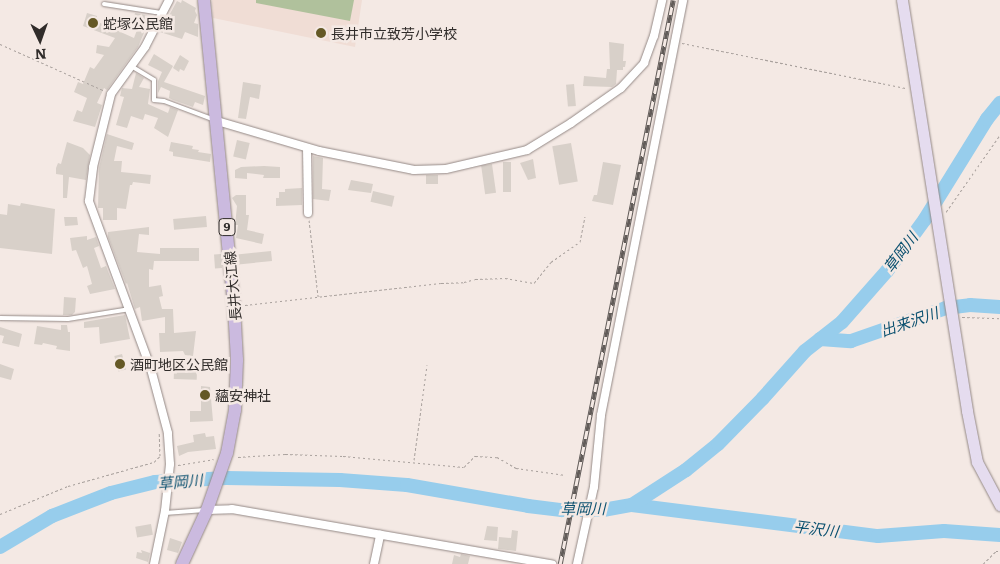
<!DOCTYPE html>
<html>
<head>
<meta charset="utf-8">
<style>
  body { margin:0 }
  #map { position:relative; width:1000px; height:564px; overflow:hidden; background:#f4e9e4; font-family:Literata,"Noto Sans JP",serif }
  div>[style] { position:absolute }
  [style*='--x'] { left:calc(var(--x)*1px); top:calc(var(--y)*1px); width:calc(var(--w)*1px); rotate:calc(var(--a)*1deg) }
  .built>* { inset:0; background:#f0ddd5 }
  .green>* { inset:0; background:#b0c19c }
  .river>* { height:14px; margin:-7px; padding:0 7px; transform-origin:7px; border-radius:7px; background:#97cdec }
  .building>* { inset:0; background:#d8d0c9; transform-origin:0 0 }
  .path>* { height:1px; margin-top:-0.5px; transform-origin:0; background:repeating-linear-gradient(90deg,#a8a09c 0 2.5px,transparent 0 5px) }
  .roads { filter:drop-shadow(0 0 1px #948986) drop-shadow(0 0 1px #948986) }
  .lane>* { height:4px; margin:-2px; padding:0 2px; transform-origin:2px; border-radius:2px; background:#fff }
  .street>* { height:8px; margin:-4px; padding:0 4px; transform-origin:4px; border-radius:4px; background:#fff }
  .secondary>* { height:11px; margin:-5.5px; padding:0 5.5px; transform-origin:5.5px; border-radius:5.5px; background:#e5dcef }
  .primary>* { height:12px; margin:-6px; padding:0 6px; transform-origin:6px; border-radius:6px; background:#cbbadf }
  .rail>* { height:4.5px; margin-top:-2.25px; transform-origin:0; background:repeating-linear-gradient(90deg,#f4e9e4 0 8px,#625c59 0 16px); box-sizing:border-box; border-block:1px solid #625c59 }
  .dots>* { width:14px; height:14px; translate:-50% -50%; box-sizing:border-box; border:2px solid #f4e9e4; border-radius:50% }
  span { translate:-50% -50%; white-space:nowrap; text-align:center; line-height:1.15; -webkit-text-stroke:5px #f4e9e4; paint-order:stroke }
  .shield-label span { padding:1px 4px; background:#f4e9e4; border:1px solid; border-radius:4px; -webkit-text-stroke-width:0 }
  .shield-label { font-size:12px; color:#302c2a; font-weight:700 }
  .poi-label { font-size:14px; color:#302c2a }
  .left { translate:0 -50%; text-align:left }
  .street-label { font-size:14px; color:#302c2a }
  .water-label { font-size:15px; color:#0c5170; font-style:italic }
  .north { position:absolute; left:15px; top:15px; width:50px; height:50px; -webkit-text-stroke:4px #f4e9e4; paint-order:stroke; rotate:177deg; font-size:14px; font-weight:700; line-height:20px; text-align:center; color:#302c2a }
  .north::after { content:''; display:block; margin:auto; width:18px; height:22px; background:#302c2a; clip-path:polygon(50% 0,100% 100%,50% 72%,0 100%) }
</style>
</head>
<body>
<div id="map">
  <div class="built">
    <i style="clip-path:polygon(212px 0,362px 0,355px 47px,213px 18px)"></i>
  </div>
  <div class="green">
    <i style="clip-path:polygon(256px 0,354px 0,350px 21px,256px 3px)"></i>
  </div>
  <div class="river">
    <i style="--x:820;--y:339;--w:31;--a:4"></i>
    <i style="--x:851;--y:341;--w:101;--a:-19.2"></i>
    <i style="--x:946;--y:308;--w:24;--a:-7"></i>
    <i style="--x:970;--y:305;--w:30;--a:4"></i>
    <i style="--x:632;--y:505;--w:248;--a:7.2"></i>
    <i style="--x:878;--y:536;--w:66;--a:-4.3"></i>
    <i style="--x:944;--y:531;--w:56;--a:4.1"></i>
    <i style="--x:0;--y:547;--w:61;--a:-30.8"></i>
    <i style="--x:52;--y:516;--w:63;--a:-21.3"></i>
    <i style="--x:111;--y:493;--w:45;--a:-14"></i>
    <i style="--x:155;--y:482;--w:71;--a:-3.2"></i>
    <i style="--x:226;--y:478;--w:114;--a:1"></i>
    <i style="--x:340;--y:480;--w:67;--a:4.3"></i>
    <i style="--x:407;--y:485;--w:123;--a:9.8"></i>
    <i style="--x:528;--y:506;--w:34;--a:7"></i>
    <i style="--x:562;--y:510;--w:41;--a:0"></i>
    <i style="--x:603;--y:510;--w:29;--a:-10"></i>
    <i style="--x:632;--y:505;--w:64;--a:-32.9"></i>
    <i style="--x:686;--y:470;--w:41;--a:-39.1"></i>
    <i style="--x:718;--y:444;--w:64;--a:-45.6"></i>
    <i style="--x:763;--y:398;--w:63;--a:-48.2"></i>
    <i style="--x:805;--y:351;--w:47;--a:-38.1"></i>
    <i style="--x:842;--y:322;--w:68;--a:-48.6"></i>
    <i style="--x:887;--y:271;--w:64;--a:-53.8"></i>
    <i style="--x:925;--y:219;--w:118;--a:-58.2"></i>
    <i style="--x:987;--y:119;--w:21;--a:-51"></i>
  </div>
  <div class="building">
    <i style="clip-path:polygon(182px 0,196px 8px,195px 11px,197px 15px,194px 23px,198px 24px,198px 37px,185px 32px,182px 39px,160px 32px,177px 1px,181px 3px)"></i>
    <i style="clip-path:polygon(87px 13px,97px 16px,96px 21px,134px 38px,140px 22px,133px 21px,135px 13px,151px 16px,138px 47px,107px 90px,104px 88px,97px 103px,102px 105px,95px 127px,73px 121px,77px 110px,82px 112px,87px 98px,74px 92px,78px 82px,83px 84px,90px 67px,94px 69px,104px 55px,96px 53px,97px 45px,109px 47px,115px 38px,83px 26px)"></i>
    <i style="clip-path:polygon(609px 42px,624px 44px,623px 61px,626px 61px,625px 67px,623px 67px,623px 70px,617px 70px,616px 84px,612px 87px,583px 86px,584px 76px,606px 78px,607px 69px,610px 69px)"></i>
    <i style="clip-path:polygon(154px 54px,173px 66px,164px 82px,205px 96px,203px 105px,195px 102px,193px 107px,173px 100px,169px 98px,170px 91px,161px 87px,158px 93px,158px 81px,162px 72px,148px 65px)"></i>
    <i style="clip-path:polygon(180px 55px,189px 61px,184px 71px,180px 69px,179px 72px,173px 68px)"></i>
    <i style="clip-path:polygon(136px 73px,144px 78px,139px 87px,150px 89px,148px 104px,168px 113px,170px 107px,178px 110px,168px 137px,154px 128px,158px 118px,145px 114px,143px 120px,131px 116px,127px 128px,116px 125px,124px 97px,120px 96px,122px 88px,132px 89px)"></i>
    <i style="clip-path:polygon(243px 82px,261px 85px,259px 99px,250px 97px,246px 119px,238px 118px)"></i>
    <i style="left:574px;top:84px;width:22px;height:8px;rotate:85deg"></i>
    <i style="clip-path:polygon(107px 134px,134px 143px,132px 150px,117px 146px,114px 161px,122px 161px,121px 172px,151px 175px,150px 184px,133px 182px,132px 185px,130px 185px,126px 209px,117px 208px,117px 220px,103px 220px,103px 208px,98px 208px,99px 168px)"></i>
    <i style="left:237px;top:140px;width:13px;height:17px;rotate:13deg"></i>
    <i style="clip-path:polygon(67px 142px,83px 148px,90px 155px,86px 180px,69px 177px,67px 198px,63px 198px,63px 175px,56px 174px,56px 168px,58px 163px,61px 164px)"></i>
    <i style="clip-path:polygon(171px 142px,193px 146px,192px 149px,199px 150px,198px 152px,211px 154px,210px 162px,173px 156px,173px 152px,169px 151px)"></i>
    <i style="left:571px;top:143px;width:39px;height:19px;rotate:80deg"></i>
    <i style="clip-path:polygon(313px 156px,323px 158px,322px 189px,331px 190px,329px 201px,313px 199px)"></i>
    <i style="clip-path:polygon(533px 159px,536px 178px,528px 180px,520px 163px)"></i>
    <i style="left:503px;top:162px;width:8px;height:30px"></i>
    <i style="clip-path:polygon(603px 162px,621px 165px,613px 205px,592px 201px,594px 195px,597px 195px)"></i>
    <i style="left:492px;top:164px;width:29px;height:11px;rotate:82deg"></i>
    <i style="clip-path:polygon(264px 166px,280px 167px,280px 178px,263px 178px,264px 175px,247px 173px,247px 179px,235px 178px,235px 170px,241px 167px)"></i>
    <i style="left:426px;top:175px;width:12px;height:9px"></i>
    <i style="clip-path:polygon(351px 180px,373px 184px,371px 193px,348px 190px)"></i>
    <i style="clip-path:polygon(302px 188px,302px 205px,276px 206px,276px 198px,279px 198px,279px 192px,285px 192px,285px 189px)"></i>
    <i style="left:373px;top:191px;width:22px;height:11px;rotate:13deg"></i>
    <i style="clip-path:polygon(236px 195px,246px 195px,246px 215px,249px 215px,247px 230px,264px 234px,262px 244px,236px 238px,238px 225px,235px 225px,237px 206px,232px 198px)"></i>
    <i style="clip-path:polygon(21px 203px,55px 209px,52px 254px,0 248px,0 214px,7px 215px,8px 204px,20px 206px)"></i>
    <i style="left:206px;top:216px;width:11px;height:33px;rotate:85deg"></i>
    <i style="clip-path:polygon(64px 217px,77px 217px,78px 225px,65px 226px)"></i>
    <i style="clip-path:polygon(149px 227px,149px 235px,139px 234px,137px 252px,160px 254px,160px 248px,199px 248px,199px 261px,154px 261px,153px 270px,149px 269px,149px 287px,161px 285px,163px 296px,159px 297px,162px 309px,173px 309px,174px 333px,196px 331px,193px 356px,185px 355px,183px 351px,160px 352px,159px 333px,165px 333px,165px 317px,142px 321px,140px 307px,135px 309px,127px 283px,126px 284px,108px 237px,108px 232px)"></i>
    <i style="clip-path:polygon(87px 236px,87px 240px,96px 237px,99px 246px,94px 248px,101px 268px,106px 266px,115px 289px,90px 294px,87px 286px,92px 284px,87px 266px,83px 268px,76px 250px,72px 251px,70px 238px)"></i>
    <i style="left:271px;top:251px;width:10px;height:34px;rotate:84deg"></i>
    <i style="left:221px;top:254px;width:14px;height:7px;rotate:86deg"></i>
    <i style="clip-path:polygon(64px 297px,76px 298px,75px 312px,72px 315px,63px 315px)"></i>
    <i style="clip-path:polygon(125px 315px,130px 339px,100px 344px,99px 327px,84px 328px,84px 322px)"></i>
    <i style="clip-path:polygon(61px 325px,67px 325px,68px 332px,70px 332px,70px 351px,56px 349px,57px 346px,43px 343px,42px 345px,34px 344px,37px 326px,61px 330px)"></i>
    <i style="clip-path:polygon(0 327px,22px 334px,19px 347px,2px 343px,4px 336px,0 335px)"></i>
    <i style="left:122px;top:354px;width:16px;height:8px;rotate:75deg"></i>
    <i style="clip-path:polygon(0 364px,14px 369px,11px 380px,0 377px)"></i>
    <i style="left:174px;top:371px;width:23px;height:8px;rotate:2deg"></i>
    <i style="clip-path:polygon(201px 386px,210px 387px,213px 421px,190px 422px,190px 411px,201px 411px)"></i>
    <i style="clip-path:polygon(205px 433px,206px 437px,214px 436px,216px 449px,188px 452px,179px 456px,177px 446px,194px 442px,193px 435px)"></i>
    <i style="left:151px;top:524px;width:11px;height:16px;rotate:80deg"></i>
    <i style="clip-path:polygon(487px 526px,498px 527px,497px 541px,484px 540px)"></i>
    <i style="clip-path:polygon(512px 530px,518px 531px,516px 551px,498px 549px,499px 537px,511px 538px)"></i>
    <i style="clip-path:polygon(170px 538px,182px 542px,178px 553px,167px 550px)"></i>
    <i style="clip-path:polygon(141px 550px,150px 553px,148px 562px,136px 558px,137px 552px,142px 553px)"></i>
    <i style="clip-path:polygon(461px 554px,470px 556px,468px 564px,452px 564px,454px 555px,460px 557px)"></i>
  </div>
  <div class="path">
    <i style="--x:682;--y:43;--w:228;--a:11.4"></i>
    <i style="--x:0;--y:44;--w:113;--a:24.1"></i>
    <i style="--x:946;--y:212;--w:94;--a:-55"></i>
    <i style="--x:309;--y:220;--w:77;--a:83.2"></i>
    <i style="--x:245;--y:305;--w:197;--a:-6.4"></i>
    <i style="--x:441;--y:283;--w:23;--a:-2"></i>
    <i style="--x:464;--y:282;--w:11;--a:-15"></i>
    <i style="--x:475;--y:279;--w:30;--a:-2"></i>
    <i style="--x:505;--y:278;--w:29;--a:10"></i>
    <i style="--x:534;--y:283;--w:27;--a:-51"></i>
    <i style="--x:551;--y:262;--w:35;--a:-35"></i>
    <i style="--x:580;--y:242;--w:26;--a:-79"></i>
    <i style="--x:962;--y:317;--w:38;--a:2"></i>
    <i style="--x:238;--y:457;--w:47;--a:-3.7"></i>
    <i style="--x:285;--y:454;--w:58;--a:2"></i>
    <i style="--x:343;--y:456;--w:121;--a:5.2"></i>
    <i style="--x:464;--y:467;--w:16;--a:-45"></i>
    <i style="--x:475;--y:456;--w:22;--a:3"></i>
    <i style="--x:497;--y:457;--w:22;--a:30"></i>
    <i style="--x:516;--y:468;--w:50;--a:8"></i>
    <i style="--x:414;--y:460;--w:96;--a:-82.2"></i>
    <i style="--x:178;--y:465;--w:36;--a:-9"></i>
    <i style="--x:0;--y:514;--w:74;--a:-22.4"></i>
    <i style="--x:68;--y:486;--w:89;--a:-15.6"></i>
    <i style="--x:154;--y:462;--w:8;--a:-45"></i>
    <i style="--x:160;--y:456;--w:23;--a:-92"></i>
    <i style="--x:983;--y:564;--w:18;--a:-45"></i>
    <i style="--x:996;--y:551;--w:4;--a:0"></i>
  </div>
  <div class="roads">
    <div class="lane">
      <i style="--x:104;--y:4;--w:58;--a:9"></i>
      <i style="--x:131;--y:66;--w:27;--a:31"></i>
      <i style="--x:154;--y:80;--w:20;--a:90"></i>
      <i style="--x:154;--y:100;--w:10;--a:6"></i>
      <i style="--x:164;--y:101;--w:51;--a:20.6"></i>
      <i style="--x:0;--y:318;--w:68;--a:0.8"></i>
      <i style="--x:68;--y:319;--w:63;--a:-9.2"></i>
      <i style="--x:165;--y:513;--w:40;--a:-4.3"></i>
    </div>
    <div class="street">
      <i style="--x:217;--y:121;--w:106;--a:16.4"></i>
      <i style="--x:319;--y:151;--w:97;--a:11.3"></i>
      <i style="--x:414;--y:170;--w:32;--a:-2"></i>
      <i style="--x:446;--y:169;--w:83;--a:-13.2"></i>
      <i style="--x:527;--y:150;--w:52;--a:-31.5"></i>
      <i style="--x:571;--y:123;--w:61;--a:-35"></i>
      <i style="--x:621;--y:88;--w:34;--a:-47"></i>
      <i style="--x:644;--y:63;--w:29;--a:-70"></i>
      <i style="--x:654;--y:36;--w:37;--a:-77"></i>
      <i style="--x:307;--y:148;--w:65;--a:89.1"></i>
      <i style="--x:207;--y:510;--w:25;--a:-2"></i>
      <i style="--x:232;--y:509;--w:325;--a:9.8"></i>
      <i style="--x:154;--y:564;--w:54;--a:-78.3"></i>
      <i style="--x:165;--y:511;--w:47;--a:-83.9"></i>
      <i style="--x:170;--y:464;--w:31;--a:-94"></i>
      <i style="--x:168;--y:433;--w:66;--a:-104.9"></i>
      <i style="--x:151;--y:369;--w:179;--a:-110.3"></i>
      <i style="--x:89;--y:201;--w:34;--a:-83"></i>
      <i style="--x:93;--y:167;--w:75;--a:-76.1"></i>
      <i style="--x:111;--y:94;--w:58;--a:-54.1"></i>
      <i style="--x:145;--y:47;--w:53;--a:-62.9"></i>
      <i style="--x:374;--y:564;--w:30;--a:-78"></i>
      <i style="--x:577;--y:564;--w:79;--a:-77.6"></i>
      <i style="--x:594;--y:487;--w:72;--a:-84.4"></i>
      <i style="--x:601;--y:415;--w:423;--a:-78.8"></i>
    </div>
    <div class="secondary">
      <i style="--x:902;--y:0;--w:416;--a:81"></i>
      <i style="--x:967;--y:411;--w:52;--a:78.9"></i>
      <i style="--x:977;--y:462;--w:49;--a:61.9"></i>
    </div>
    <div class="primary">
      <i style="--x:182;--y:564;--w:60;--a:-65.2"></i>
      <i style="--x:207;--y:510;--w:60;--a:-70.7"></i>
      <i style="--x:227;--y:453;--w:44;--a:-79.5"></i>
      <i style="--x:235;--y:410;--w:50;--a:-87.7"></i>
      <i style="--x:237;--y:360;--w:54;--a:-93.2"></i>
      <i style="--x:234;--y:306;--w:307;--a:-95.6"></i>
    </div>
  </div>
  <div class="rail">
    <i style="--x:560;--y:564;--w:575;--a:-78.67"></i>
  </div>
  <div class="dots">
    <i style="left:93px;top:23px;background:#655926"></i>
    <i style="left:321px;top:33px;background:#655926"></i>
    <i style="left:120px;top:364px;background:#655926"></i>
    <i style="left:205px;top:395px;background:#655926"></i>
  </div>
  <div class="shield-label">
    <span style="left:227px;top:227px">9</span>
  </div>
  <div class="poi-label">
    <span class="left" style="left:103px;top:23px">蛇塚公民館</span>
    <span class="left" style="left:331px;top:33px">長井市立致芳小学校</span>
    <span class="left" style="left:130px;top:364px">酒町地区公民館</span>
    <span class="left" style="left:215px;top:395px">蘊安神社</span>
  </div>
  <div class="street-label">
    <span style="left:232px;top:286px;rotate:-95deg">長井大江線</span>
  </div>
  <div class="water-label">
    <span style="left:900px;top:252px;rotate:-53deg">草岡川</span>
    <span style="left:909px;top:321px;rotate:-19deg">出来沢川</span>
    <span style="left:180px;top:481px;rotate:-5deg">草岡川</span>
    <span style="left:583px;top:508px">草岡川</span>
    <span style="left:816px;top:528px;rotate:7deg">平沢川</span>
  </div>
  <div class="north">N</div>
</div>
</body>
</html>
